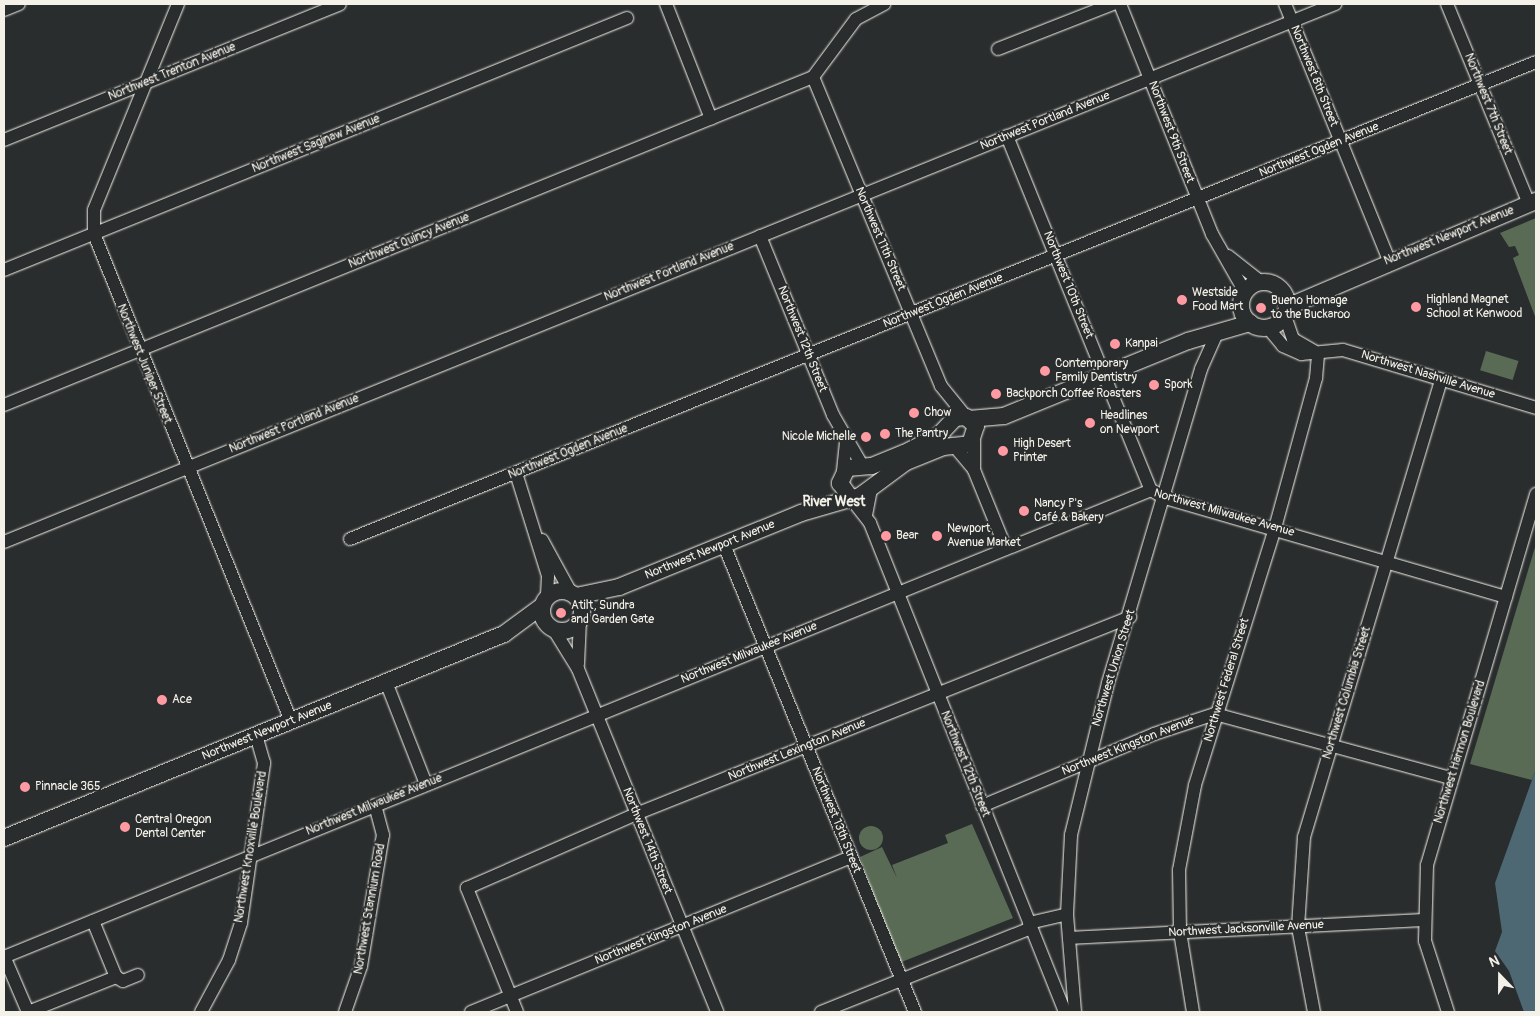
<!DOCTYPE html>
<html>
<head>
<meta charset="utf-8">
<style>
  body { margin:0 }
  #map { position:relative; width:1540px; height:1016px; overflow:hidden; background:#2a2d2e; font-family:Pangolin,sans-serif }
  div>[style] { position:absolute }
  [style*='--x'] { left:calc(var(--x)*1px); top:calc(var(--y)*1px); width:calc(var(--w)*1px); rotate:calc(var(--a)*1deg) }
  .green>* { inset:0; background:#5a6b55; transform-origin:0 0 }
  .round { border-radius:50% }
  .water>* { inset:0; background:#4e6873 }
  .roads { filter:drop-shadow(0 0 1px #f4f1e8) drop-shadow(0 0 1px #f4f1e8) }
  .minor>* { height:12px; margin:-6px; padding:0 6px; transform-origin:6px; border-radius:6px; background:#2a2d2e }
  .major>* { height:16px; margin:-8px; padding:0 8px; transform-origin:8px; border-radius:8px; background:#2a2d2e }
  .major>.ring { margin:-8px; padding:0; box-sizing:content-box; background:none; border:16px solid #2a2d2e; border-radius:50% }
  .dots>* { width:14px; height:14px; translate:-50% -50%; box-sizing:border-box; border:2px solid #2a2d2e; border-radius:50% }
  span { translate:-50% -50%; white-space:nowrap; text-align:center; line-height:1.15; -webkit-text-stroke:4px #2a2d2e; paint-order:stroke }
  .street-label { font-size:12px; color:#f4f1e8 }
  .poi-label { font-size:12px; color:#f4f1e8 }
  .left { translate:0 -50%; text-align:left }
  .right { translate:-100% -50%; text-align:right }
  .neighbourhood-label { font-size:14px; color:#f4f1e8; font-weight:700 }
  .frame { position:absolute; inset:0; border:5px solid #f4f1e8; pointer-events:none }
  .north { position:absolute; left:1475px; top:951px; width:50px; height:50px; -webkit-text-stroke:4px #2a2d2e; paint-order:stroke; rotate:338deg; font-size:14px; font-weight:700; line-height:20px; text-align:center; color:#f4f1e8 }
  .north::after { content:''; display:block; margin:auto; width:18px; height:22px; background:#f4f1e8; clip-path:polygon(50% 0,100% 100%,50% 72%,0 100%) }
</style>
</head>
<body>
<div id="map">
  <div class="green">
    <i style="clip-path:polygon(1536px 218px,1536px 319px,1513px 258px,1519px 255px,1515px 246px,1509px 247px,1500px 233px)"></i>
    <i style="left:1486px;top:351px;width:34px;height:20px;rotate:17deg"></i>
    <i style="clip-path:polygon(1536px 544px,1536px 769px,1532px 780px,1470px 764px)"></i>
    <i style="clip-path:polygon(972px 824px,1013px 918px,899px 963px,860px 857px,882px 847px,897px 878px,892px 865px,948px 843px,945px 835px)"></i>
    <i class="round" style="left:859px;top:826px;width:24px;height:24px"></i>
  </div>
  <div class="water">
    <i style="clip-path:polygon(1536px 769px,1536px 1012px,1524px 1012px,1509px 971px,1495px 951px,1502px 932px,1495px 883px)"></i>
  </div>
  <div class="roads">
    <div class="minor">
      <i style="--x:178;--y:4;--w:222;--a:112.2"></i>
      <i style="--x:94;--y:210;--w:24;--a:90"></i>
      <i style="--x:94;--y:234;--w:525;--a:67.98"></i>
      <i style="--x:666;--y:4;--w:123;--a:68.6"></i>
      <i style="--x:1120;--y:4;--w:248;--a:68.2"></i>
      <i style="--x:1212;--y:234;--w:67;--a:60.4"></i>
      <i style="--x:1285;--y:4;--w:276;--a:67.9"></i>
      <i style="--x:1447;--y:4;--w:216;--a:67.7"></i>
      <i style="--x:4;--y:10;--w:16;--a:-22"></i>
      <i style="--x:998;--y:49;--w:123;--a:-21.4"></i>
      <i style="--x:813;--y:77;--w:334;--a:67.5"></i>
      <i style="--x:941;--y:386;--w:40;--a:51"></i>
      <i style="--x:1007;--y:136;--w:382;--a:67.9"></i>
      <i style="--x:4;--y:140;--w:362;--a:-22"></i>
      <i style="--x:760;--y:236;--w:193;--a:67.8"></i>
      <i style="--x:833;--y:415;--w:58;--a:59.9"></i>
      <i style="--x:1228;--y:256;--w:42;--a:38.2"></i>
      <i style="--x:4;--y:270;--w:672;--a:-22.02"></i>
      <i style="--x:1285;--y:316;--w:24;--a:71"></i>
      <i style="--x:1293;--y:339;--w:24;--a:30"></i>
      <i style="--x:1268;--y:328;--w:23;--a:50"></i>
      <i style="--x:1283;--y:346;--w:20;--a:24"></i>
      <i style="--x:1301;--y:354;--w:42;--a:-5.4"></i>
      <i style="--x:1343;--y:350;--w:202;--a:16.7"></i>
      <i style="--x:4;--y:405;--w:873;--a:-22.07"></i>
      <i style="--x:813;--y:77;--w:72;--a:-53.4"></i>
      <i style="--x:856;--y:19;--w:32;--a:-28"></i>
      <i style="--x:955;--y:447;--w:30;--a:50"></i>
      <i style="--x:974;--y:470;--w:29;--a:-90"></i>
      <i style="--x:974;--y:470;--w:85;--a:67.9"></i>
      <i style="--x:843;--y:471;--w:29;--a:-84"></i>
      <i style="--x:516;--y:473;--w:108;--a:72.7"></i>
      <i style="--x:548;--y:576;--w:21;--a:93"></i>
      <i style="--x:849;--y:496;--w:34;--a:52"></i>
      <i style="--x:870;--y:523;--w:526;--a:68.26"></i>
      <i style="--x:866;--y:515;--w:26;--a:-79"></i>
      <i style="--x:350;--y:539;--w:1278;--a:-21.91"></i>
      <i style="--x:542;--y:540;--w:60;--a:61.3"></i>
      <i style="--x:4;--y:542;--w:1436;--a:-22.01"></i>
      <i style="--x:724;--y:545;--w:505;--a:67.76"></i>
      <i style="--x:554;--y:630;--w:46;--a:58.4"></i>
      <i style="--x:578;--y:669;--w:370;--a:67.9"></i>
      <i style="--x:578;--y:664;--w:44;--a:-87.4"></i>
      <i style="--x:386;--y:682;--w:110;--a:68.6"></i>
      <i style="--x:982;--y:806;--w:186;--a:-22.7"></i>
      <i style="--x:1154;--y:734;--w:64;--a:-18.2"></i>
      <i style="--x:1215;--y:714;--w:245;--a:15.2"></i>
      <i style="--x:93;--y:921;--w:61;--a:67.7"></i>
      <i style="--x:1029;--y:923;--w:39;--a:-13"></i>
      <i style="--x:1069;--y:938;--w:354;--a:-2.9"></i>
      <i style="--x:4;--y:956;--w:61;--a:66.8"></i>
      <i style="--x:28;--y:1012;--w:95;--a:-21.7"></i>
      <i style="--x:116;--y:977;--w:8;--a:30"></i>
      <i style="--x:123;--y:981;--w:16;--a:-22"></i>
      <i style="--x:4;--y:957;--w:1238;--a:-22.15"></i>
      <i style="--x:1151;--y:490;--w:16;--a:30"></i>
      <i style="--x:1165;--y:498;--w:355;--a:16.2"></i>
      <i style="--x:201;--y:1012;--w:59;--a:-61.7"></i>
      <i style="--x:229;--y:960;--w:39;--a:-72"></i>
      <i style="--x:241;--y:923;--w:162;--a:-81.8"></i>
      <i style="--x:264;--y:763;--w:29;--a:-106"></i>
      <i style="--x:345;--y:1012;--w:49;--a:-70.8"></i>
      <i style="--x:361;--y:966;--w:133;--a:-80.5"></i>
      <i style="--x:383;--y:835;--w:31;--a:-105"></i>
      <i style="--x:471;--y:1012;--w:410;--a:-22.2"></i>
      <i style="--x:517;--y:1012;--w:134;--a:-112"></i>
      <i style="--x:467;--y:888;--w:184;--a:-23.6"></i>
      <i style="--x:636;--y:814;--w:532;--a:-21.74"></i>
      <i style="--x:821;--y:1012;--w:226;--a:-21.8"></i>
      <i style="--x:1075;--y:1012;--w:98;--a:-94.7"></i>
      <i style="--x:1067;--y:914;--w:79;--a:-87.1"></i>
      <i style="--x:1071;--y:835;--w:156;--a:-76.3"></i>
      <i style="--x:1108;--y:683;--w:327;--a:-73.5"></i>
      <i style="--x:1201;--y:369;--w:39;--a:-66"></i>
      <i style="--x:1193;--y:1012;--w:81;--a:-99.2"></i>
      <i style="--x:1180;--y:932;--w:62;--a:-90.9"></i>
      <i style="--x:1179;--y:870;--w:86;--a:-79.3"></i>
      <i style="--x:1195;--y:785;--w:269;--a:-72.7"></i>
      <i style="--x:1275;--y:528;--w:156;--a:-74.7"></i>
      <i style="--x:1316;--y:378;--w:25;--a:-85"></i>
      <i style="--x:1314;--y:1012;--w:86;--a:-100.7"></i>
      <i style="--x:1298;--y:927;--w:90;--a:-86.2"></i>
      <i style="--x:1304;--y:837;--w:477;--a:-73.3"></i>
      <i style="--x:1448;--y:1012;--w:75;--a:-107.9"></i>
      <i style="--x:1425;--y:941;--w:76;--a:-88.5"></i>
      <i style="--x:1427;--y:865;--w:387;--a:-73.6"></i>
    </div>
    <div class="major">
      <i class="ring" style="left:1241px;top:282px;width:30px;height:30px"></i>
      <i style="--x:1287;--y:307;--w:271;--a:-23.1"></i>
      <i style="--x:969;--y:419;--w:35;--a:-5"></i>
      <i style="--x:1004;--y:416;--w:199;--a:-22.2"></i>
      <i style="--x:1188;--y:341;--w:65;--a:-16.2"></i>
      <i class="ring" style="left:542px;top:591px;width:24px;height:24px"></i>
      <i style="--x:576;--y:596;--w:44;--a:-11.8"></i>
      <i style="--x:619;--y:587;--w:196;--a:-22.1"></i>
      <i style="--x:801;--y:513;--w:61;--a:-16.1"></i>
      <i style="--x:860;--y:496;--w:57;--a:-36.5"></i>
      <i style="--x:906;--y:462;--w:40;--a:-22"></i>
      <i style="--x:943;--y:447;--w:27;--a:-6"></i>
      <i style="--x:970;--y:444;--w:19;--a:-72"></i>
      <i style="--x:976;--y:426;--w:13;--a:-138"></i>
      <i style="--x:966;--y:417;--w:11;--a:175"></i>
      <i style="--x:955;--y:418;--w:25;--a:133"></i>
      <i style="--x:938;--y:436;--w:38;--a:153"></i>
      <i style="--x:904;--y:453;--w:35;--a:158"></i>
      <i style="--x:871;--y:466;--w:24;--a:175"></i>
      <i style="--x:847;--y:468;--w:17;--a:115"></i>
      <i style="--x:840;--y:483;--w:16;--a:55"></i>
      <i style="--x:4;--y:838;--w:540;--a:-22.2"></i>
      <i style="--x:504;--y:634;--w:47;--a:-36.4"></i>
    </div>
  </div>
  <div class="dots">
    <i style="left:1182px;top:300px;background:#ff9aa2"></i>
    <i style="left:1416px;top:307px;background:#ff9aa2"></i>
    <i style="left:1261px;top:308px;background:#ff9aa2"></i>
    <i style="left:1115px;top:344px;background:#ff9aa2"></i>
    <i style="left:1045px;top:371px;background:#ff9aa2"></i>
    <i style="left:1154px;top:385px;background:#ff9aa2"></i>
    <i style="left:996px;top:394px;background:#ff9aa2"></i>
    <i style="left:914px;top:413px;background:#ff9aa2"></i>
    <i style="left:1090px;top:423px;background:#ff9aa2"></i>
    <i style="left:885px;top:434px;background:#ff9aa2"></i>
    <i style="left:866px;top:437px;background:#ff9aa2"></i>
    <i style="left:1003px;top:451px;background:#ff9aa2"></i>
    <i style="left:1024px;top:511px;background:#ff9aa2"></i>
    <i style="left:886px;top:536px;background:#ff9aa2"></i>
    <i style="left:937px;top:536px;background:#ff9aa2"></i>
    <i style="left:561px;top:613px;background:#ff9aa2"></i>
    <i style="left:162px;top:700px;background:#ff9aa2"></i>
    <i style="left:25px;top:787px;background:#ff9aa2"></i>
    <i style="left:125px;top:827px;background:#ff9aa2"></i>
  </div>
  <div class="street-label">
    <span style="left:172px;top:72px;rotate:-22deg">Northwest Trenton Avenue</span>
    <span style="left:1314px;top:76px;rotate:68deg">Northwest 8th Street</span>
    <span style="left:1488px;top:104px;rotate:68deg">Northwest 7th Street</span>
    <span style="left:1045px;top:121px;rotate:-22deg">Northwest Portland Avenue</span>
    <span style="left:1171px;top:132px;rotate:69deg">Northwest 9th Street</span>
    <span style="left:316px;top:144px;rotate:-22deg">Northwest Saginaw Avenue</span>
    <span style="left:1319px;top:150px;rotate:-22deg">Northwest Ogden Avenue</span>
    <span style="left:1449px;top:236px;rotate:-22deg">Northwest Newport Avenue</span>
    <span style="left:880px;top:239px;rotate:67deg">Northwest 11th Street</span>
    <span style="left:409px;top:241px;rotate:-22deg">Northwest Quincy Avenue</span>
    <span style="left:669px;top:272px;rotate:-22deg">Northwest Portland Avenue</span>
    <span style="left:1068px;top:285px;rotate:68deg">Northwest 10th Street</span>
    <span style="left:943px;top:301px;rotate:-22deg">Northwest Ogden Avenue</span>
    <span style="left:802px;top:339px;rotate:68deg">Northwest 12th Street</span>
    <span style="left:144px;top:364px;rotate:68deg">Northwest Juniper Street</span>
    <span style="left:1428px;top:375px;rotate:17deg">Northwest Nashville Avenue</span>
    <span style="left:294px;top:424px;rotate:-22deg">Northwest Portland Avenue</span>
    <span style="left:568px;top:452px;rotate:-22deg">Northwest Ogden Avenue</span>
    <span style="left:1224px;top:513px;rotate:16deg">Northwest Milwaukee Avenue</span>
    <span style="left:710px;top:550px;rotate:-22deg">Northwest Newport Avenue</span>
    <span style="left:749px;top:653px;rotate:-22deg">Northwest Milwaukee Avenue</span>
    <span style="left:1114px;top:668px;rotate:-73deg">Northwest Union Street</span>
    <span style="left:1227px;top:680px;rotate:-73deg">Northwest Federal Street</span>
    <span style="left:1347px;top:693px;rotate:-73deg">Northwest Columbia Street</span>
    <span style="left:267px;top:731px;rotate:-22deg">Northwest Newport Avenue</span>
    <span style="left:1128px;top:746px;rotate:-22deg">Northwest Kingston Avenue</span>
    <span style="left:797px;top:750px;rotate:-22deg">Northwest Lexington Avenue</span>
    <span style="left:1460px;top:752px;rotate:-73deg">Northwest Harmon Boulevard</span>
    <span style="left:965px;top:764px;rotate:68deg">Northwest 12th Street</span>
    <span style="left:374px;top:805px;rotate:-22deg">Northwest Milwaukee Avenue</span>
    <span style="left:836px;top:820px;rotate:68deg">Northwest 13th Street</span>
    <span style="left:647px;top:841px;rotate:68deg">Northwest 14th Street</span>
    <span style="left:251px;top:847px;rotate:-81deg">Northwest Knoxville Boulevard</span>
    <span style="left:370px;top:909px;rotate:-80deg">Northwest Stannium Road</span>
    <span style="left:1246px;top:929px;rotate:-3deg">Northwest Jacksonville Avenue</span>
    <span style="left:661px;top:935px;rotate:-22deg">Northwest Kingston Avenue</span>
  </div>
  <div class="poi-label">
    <span class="left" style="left:1192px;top:300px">Westside<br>Food Mart</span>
    <span class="left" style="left:1426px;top:307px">Highland Magnet<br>School at Kenwood</span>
    <span class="left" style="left:1271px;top:308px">Bueno Homage<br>to the Buckaroo</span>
    <span class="left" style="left:1125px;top:344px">Kanpai</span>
    <span class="left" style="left:1055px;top:371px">Contemporary<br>Family Dentistry</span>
    <span class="left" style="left:1164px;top:385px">Spork</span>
    <span class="left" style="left:1006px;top:394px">Backporch Coffee Roasters</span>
    <span class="left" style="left:924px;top:413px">Chow</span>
    <span class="left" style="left:1100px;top:423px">Headlines<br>on Newport</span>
    <span class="left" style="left:895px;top:434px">The Pantry</span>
    <span class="right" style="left:856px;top:437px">Nicole Michelle</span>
    <span class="left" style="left:1013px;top:451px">High Desert<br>Printer</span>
    <span class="left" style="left:1034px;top:511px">Nancy P's<br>Café &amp; Bakery</span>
    <span class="left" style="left:947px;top:536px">Newport<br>Avenue Market</span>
    <span class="left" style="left:896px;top:536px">Bear</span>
    <span class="left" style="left:571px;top:613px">Atilt, Sundra<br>and Garden Gate</span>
    <span class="left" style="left:172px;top:700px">Ace</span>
    <span class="left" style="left:35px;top:787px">Pinnacle 365</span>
    <span class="left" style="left:135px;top:827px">Central Oregon<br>Dental Center</span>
  </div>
  <div class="neighbourhood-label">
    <span style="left:834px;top:502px">River West</span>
  </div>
  <div class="frame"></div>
  <div class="north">N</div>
</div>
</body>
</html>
